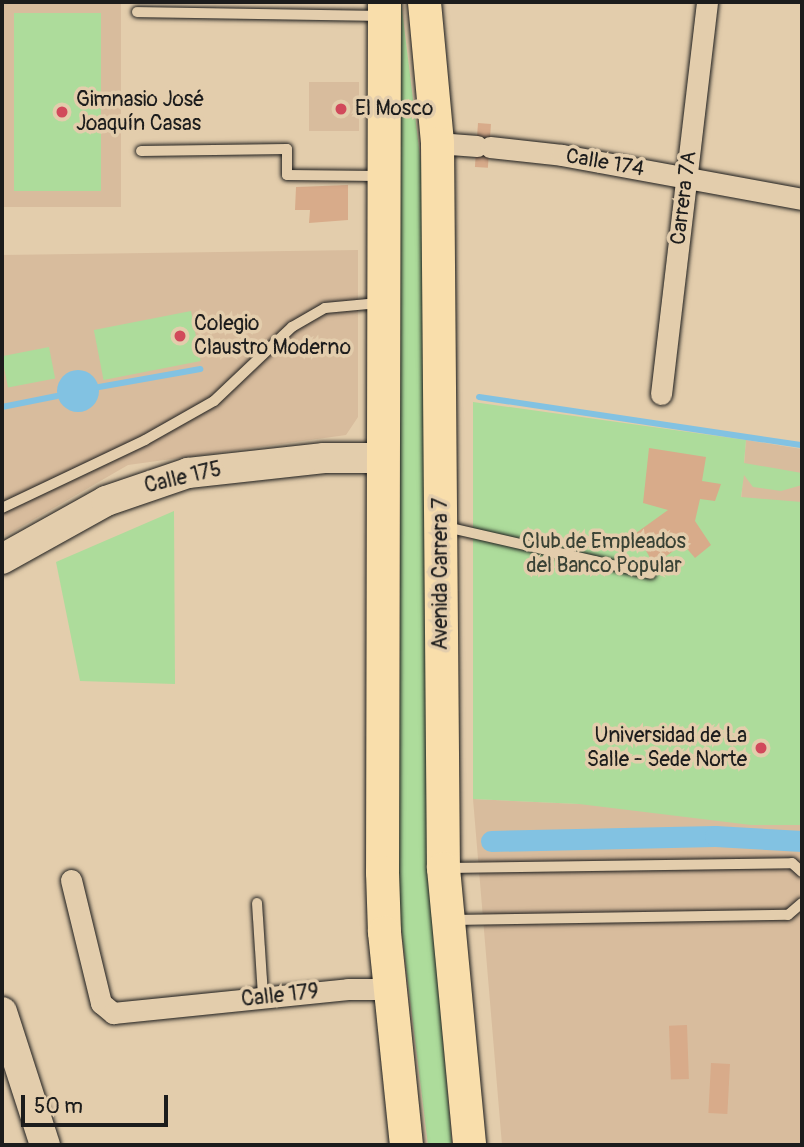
<!DOCTYPE html>
<html>
<head>
<meta charset="utf-8">
<style>
  body { margin:0 }
  #map { position:relative; width:804px; height:1147px; overflow:hidden; background:#e3cdac; font-family:Pangolin,sans-serif }
  div>[style] { position:absolute }
  [style*='--x'] { left:calc(var(--x)*1px); top:calc(var(--y)*1px); width:calc(var(--w)*1px); rotate:calc(var(--a)*1deg) }
  .built>* { inset:0; background:#d8bc9d; transform-origin:0 0 }
  .green>* { inset:0; background:#addc9b; transform-origin:0 0 }
  .water>* { inset:0; background:#82c2e2 }
  .round { border-radius:50% }
  .stream>* { height:6px; margin:-3px; padding:0 3px; transform-origin:3px; border-radius:3px; background:#82c2e2 }
  .canal>* { height:21px; margin:-10.5px; padding:0 10.5px; transform-origin:10.5px; border-radius:10.5px; background:#82c2e2 }
  .building>* { inset:0; background:#d8ab8a; transform-origin:0 0 }
  .roads { filter:drop-shadow(0 0 2px #1c1c1c) drop-shadow(0 0 2px #1c1c1c) }
  .lane>* { height:10px; margin:-5px; padding:0 5px; transform-origin:5px; border-radius:5px; background:#e3cdac }
  .street>* { height:21px; margin:-10.5px; padding:0 10.5px; transform-origin:10.5px; border-radius:10.5px; background:#e3cdac }
  .secondary>* { height:30px; margin:-15px; padding:0 15px; transform-origin:15px; border-radius:15px; background:#e3cdac }
  .primary>* { height:33px; margin:-16.5px; padding:0 16.5px; transform-origin:16.5px; border-radius:16.5px; background:#f9deab }
  .dots>* { width:19px; height:19px; translate:-50% -50%; box-sizing:border-box; border:4px solid #e3cdac; border-radius:50% }
  span { translate:-50% -50%; white-space:nowrap; text-align:center; line-height:1.15; -webkit-text-stroke:7px #e3cdac; paint-order:stroke }
  .poi-label { font-size:21px; color:#1c1c1c }
  .left { translate:0 -50%; text-align:left }
  .right { translate:-100% -50%; text-align:right }
  .street-label { font-size:21px; color:#1c1c1c }
  .park-label { font-size:21px; color:#394235 }
  .frame { position:absolute; inset:0; border:4px solid #1c1c1c; pointer-events:none }
  .scale { position:absolute; left:21px; top:1095px; width:147px; height:32px; box-sizing:border-box; border:4px solid #1c1c1c; border-top:0; padding-left:9px; font-size:21px; line-height:24px; white-space:nowrap; color:#1c1c1c; -webkit-text-stroke:5px #e3cdac; paint-order:stroke }
</style>
</head>
<body>
<div id="map">
  <div class="built">
    <i style="left:2px;top:2px;width:119px;height:205px"></i>
    <i style="left:359px;top:82px;width:49px;height:50px;rotate:90deg"></i>
    <i style="clip-path:polygon(358px 250px,358px 417px,346px 435px,128px 465px,2px 538px,2px 255px)"></i>
    <i style="clip-path:polygon(746px 440px,802px 449px,802px 1145px,502px 1145px,473px 799px,579px 804px,740px 513px)"></i>
  </div>
  <div class="green">
    <i style="clip-path:polygon(401px 2px,422px 172px,432px 914px,452px 1145px,428px 1145px,399px 910px)"></i>
    <i style="left:14px;top:13px;width:87px;height:178px"></i>
    <i style="left:191px;top:311px;width:51px;height:99px;rotate:79deg"></i>
    <i style="left:49px;top:347px;width:32px;height:48px;rotate:79deg"></i>
    <i style="clip-path:polygon(473px 402px,746px 440px,744px 463px,802px 473px,802px 485px,781px 491px,753px 487px,744px 475px,741px 497px,802px 502px,802px 825px,751px 825px,579px 804px,473px 799px)"></i>
    <i style="clip-path:polygon(174px 511px,175px 684px,80px 681px,56px 562px)"></i>
  </div>
  <div class="water">
    <i class="round" style="left:57px;top:370px;width:42px;height:42px"></i>
  </div>
  <div class="stream">
    <i style="--x:99;--y:387;--w:103;--a:-10.1"></i>
    <i style="--x:479;--y:397;--w:327;--a:8.5"></i>
    <i style="--x:2;--y:407;--w:56;--a:-11.3"></i>
  </div>
  <div class="canal">
    <i style="--x:491;--y:841;--w:224;--a:-1.3"></i>
    <i style="--x:715;--y:836;--w:87;--a:3.3"></i>
  </div>
  <div class="building">
    <i style="left:478px;top:123px;width:13px;height:44px;rotate:4deg"></i>
    <i style="clip-path:polygon(348px 185px,348px 220px,309px 223px,310px 210px,295px 210px,296px 187px)"></i>
    <i style="clip-path:polygon(649px 448px,706px 457px,702px 481px,721px 484px,715px 501px,700px 499px,695px 521px,711px 545px,695px 558px,683px 544px,654px 565px,636px 533px,668px 510px,643px 503px)"></i>
    <i style="left:687px;top:1025px;width:54px;height:18px;rotate:88deg"></i>
    <i style="left:711px;top:1063px;width:19px;height:50px;rotate:3deg"></i>
  </div>
  <div class="roads">
    <div class="lane">
      <i style="--x:137;--y:12;--w:242;--a:0.9"></i>
      <i style="--x:141;--y:151;--w:146;--a:-0.8"></i>
      <i style="--x:287;--y:149;--w:26;--a:90"></i>
      <i style="--x:287;--y:175;--w:91;--a:0.6"></i>
      <i style="--x:2;--y:508;--w:158;--a:-25.4"></i>
      <i style="--x:145;--y:440;--w:79;--a:-29.5"></i>
      <i style="--x:214;--y:401;--w:108;--a:-43.5"></i>
      <i style="--x:292;--y:327;--w:38;--a:-30"></i>
      <i style="--x:325;--y:308;--w:54;--a:-5.3"></i>
      <i style="--x:446;--y:527;--w:210;--a:12.9"></i>
      <i style="--x:448;--y:868;--w:344;--a:-0.8"></i>
      <i style="--x:792;--y:863;--w:13;--a:42"></i>
      <i style="--x:257;--y:903;--w:94;--a:86.3"></i>
      <i style="--x:452;--y:920;--w:336;--a:-0.9"></i>
      <i style="--x:788;--y:915;--w:18;--a:-41"></i>
    </div>
    <div class="street">
      <i style="--x:437;--y:143;--w:40;--a:4.3"></i>
      <i style="--x:490;--y:147;--w:72;--a:6.3"></i>
      <i style="--x:562;--y:155;--w:244;--a:10.4"></i>
      <i style="--x:661;--y:394;--w:395;--a:-83.3"></i>
      <i style="--x:71;--y:880;--w:127;--a:76.3"></i>
      <i style="--x:101;--y:1003;--w:16;--a:40"></i>
      <i style="--x:113;--y:1013;--w:236;--a:-5.8"></i>
      <i style="--x:348;--y:989;--w:41;--a:0"></i>
    </div>
    <div class="secondary">
      <i style="--x:2;--y:559;--w:119;--a:-29.1"></i>
      <i style="--x:106;--y:501;--w:87;--a:-18.9"></i>
      <i style="--x:188;--y:473;--w:137;--a:-6.3"></i>
      <i style="--x:324;--y:458;--w:58;--a:0"></i>
      <i style="--x:2;--y:1012;--w:140;--a:72.1"></i>
    </div>
    <div class="primary">
      <i style="--x:384;--y:2;--w:870;--a:90.13"></i>
      <i style="--x:382;--y:872;--w:60;--a:88.1"></i>
      <i style="--x:384;--y:932;--w:214;--a:84.1"></i>
      <i style="--x:424;--y:2;--w:142;--a:84.7"></i>
      <i style="--x:437;--y:143;--w:725;--a:89.53"></i>
      <i style="--x:443;--y:868;--w:278;--a:84.6"></i>
    </div>
  </div>
  <div class="dots">
    <i style="left:341px;top:109px;background:#d1495b"></i>
    <i style="left:62px;top:112px;background:#d1495b"></i>
    <i style="left:180px;top:336px;background:#d1495b"></i>
    <i style="left:761px;top:748px;background:#d1495b"></i>
  </div>
  <div class="poi-label">
    <span class="left" style="left:76px;top:112px">Gimnasio José<br>Joaquín Casas</span>
    <span class="left" style="left:355px;top:109px">El Mosco</span>
    <span class="left" style="left:194px;top:336px">Colegio<br>Claustro Moderno</span>
    <span class="right" style="left:747px;top:748px">Universidad de La<br>Salle - Sede Norte</span>
  </div>
  <div class="street-label">
    <span style="left:605px;top:163px;rotate:10deg">Calle 174</span>
    <span style="left:684px;top:198px;rotate:-83deg">Carrera 7A</span>
    <span style="left:183px;top:478px;rotate:-13deg">Calle 175</span>
    <span style="left:441px;top:574px;rotate:-90deg">Avenida Carrera 7</span>
    <span style="left:280px;top:996px;rotate:-6deg">Calle 179</span>
  </div>
  <div class="park-label">
    <span style="left:604px;top:554px">Club de Empleados<br>del Banco Popular</span>
  </div>
  <div class="frame"></div>
  <div class="scale">50 m</div>
</div>
</body>
</html>
